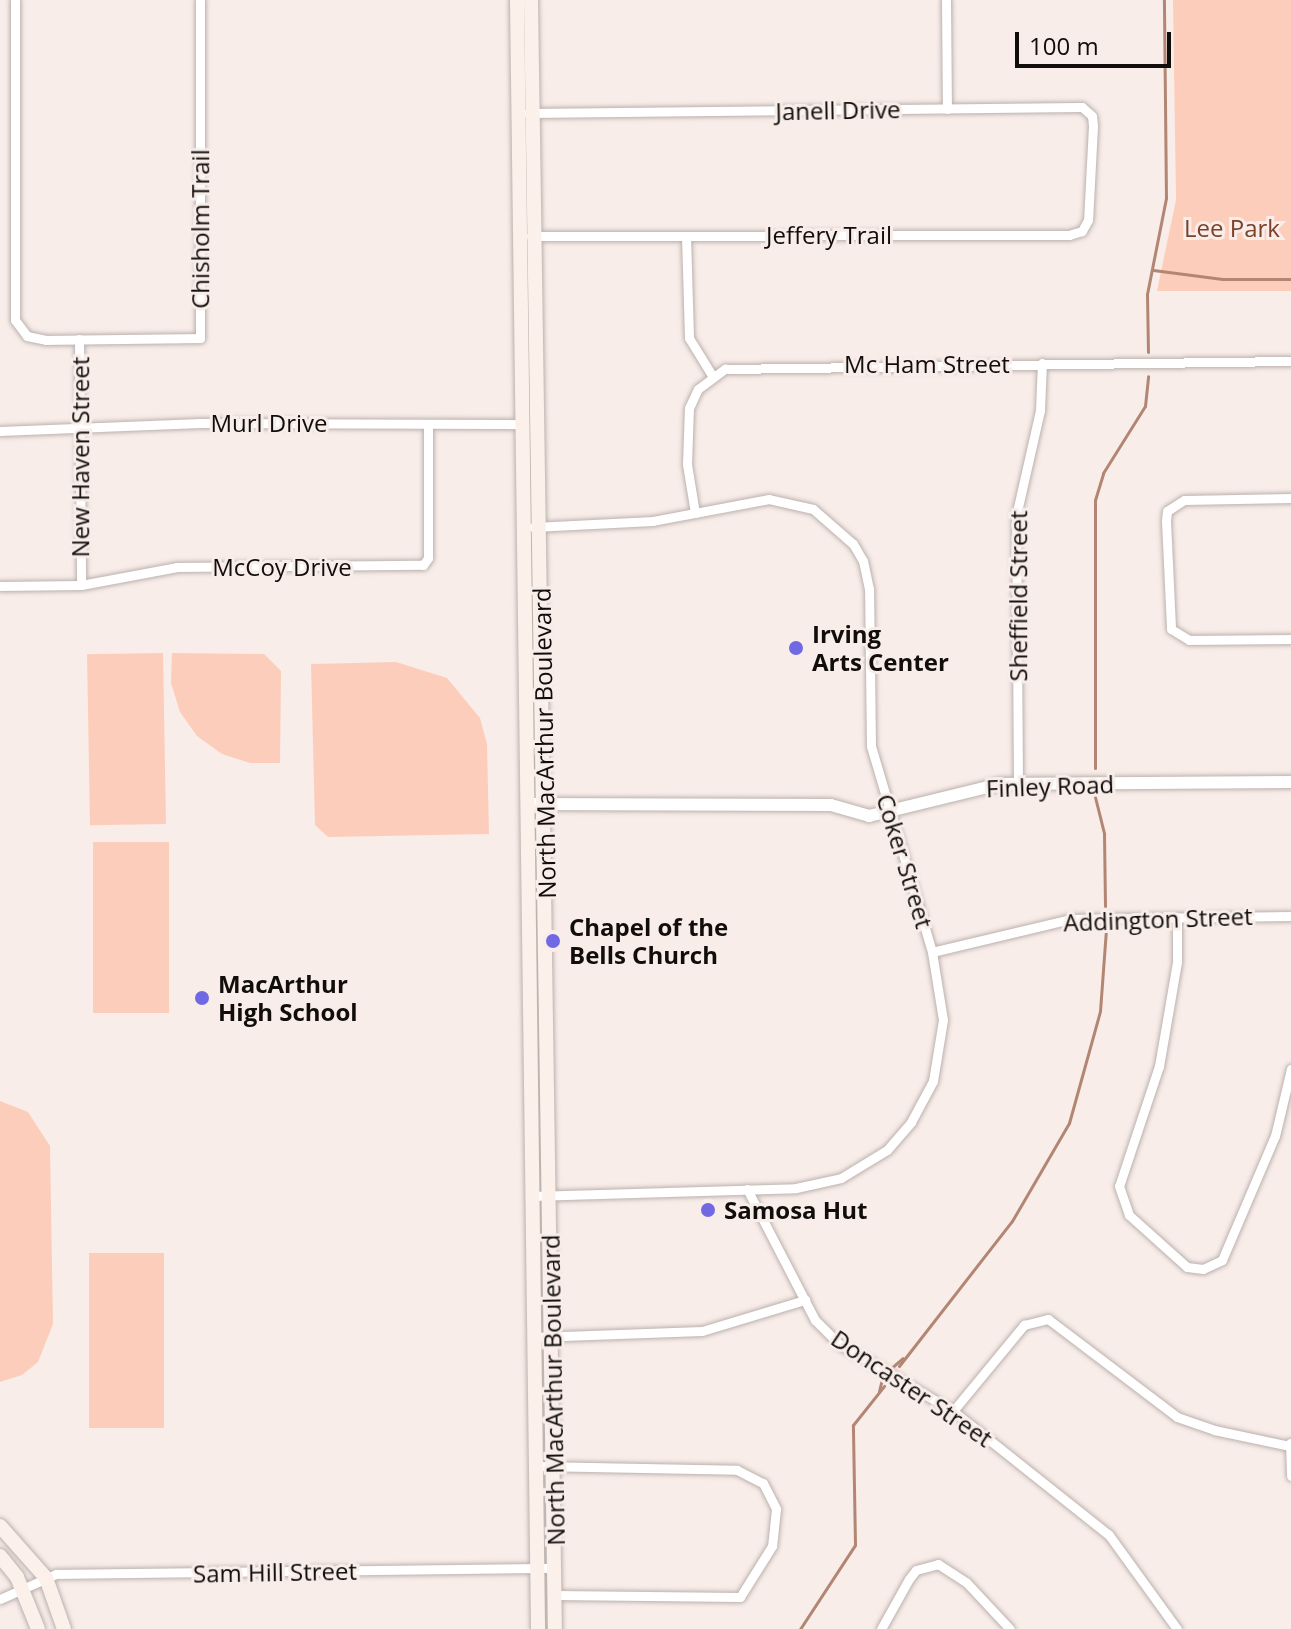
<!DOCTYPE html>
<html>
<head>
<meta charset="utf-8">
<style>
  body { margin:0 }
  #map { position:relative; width:1291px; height:1629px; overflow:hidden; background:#f8ede9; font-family:"Open Sans",sans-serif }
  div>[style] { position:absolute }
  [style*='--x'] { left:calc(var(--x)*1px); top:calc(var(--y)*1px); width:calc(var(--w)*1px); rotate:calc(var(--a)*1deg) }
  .green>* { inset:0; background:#fdcdbb; transform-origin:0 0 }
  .stream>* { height:3px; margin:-1.5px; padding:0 1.5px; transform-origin:1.5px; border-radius:1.5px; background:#b38674 }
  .roads { filter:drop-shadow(0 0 2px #bbb1ad) drop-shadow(0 0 2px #bbb1ad) }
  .minor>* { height:9px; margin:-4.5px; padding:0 4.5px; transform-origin:4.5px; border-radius:4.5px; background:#fff }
  .tertiary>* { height:12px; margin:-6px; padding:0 6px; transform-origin:6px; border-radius:6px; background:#fff }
  .secondary>* { height:14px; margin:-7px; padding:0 7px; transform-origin:7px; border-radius:7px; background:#fcf0eb }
  .dots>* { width:22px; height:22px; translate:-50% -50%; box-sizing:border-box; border:4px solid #f8ede9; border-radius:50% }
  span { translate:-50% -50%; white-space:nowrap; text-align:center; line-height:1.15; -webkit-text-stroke:6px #f8ede9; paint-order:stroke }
  .street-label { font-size:24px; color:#100d0b }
  .park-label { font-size:24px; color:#7d4128 }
  .poi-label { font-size:24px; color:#100d0b; font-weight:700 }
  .left { translate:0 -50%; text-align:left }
  .scale { position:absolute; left:1015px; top:32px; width:156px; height:36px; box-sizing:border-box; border:4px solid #100d0b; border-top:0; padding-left:10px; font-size:24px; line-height:28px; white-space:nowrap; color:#100d0b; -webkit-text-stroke:6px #f8ede9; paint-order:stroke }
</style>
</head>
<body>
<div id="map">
  <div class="green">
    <i style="clip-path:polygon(1173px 0,1291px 0,1291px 291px,1157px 291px,1176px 200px)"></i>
    <i style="left:163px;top:653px;width:171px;height:76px;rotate:89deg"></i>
    <i style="clip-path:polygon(172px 653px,264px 654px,281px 671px,280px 763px,250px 763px,222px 754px,197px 736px,180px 712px,171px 683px)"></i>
    <i style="clip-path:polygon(396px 662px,447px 678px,480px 718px,487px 744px,489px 834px,328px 837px,315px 825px,311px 664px)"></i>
    <i style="left:93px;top:842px;width:76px;height:171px"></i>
    <i style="clip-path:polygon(0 1101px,28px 1112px,50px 1146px,53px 1324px,38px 1362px,22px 1375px,0 1382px)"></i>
    <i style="left:89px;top:1253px;width:75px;height:175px"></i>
  </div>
  <div class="stream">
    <i style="--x:1153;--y:270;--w:70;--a:7.4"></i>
    <i style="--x:1222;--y:279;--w:69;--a:0"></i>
    <i style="--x:1148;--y:352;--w:58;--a:-91"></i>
    <i style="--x:1147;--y:294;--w:98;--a:-78.8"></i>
    <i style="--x:1166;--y:198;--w:198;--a:-90.6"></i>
    <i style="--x:1095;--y:768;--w:268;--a:-90"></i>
    <i style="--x:1095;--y:500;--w:28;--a:-73"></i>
    <i style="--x:1103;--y:473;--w:79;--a:-57.9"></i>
    <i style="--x:1145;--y:406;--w:30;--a:-84"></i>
    <i style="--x:1095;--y:797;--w:38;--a:76"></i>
    <i style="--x:1104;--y:834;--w:72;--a:89.2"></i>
    <i style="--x:899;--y:1366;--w:184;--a:-52.1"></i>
    <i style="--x:1012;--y:1221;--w:113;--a:-59.8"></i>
    <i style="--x:1069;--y:1123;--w:116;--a:-74.5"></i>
    <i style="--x:1100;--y:1011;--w:81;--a:-85.8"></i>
    <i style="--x:889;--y:1370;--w:18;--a:-41"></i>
    <i style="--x:879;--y:1391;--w:21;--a:-76"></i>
    <i style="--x:800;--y:1629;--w:100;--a:-56.8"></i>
    <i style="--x:855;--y:1545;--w:120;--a:-91"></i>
    <i style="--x:853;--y:1425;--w:50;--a:-51.5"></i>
  </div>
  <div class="roads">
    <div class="minor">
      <i style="--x:15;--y:0;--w:320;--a:90"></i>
      <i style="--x:15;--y:320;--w:20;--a:53"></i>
      <i style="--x:27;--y:336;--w:19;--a:12"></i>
      <i style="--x:46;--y:340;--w:154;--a:-0.7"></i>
      <i style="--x:200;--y:338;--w:338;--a:-90"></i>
      <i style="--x:946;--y:0;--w:109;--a:89.5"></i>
      <i style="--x:528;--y:113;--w:554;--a:-0.62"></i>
      <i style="--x:1082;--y:107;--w:13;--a:42"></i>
      <i style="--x:1092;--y:116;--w:10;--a:84"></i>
      <i style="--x:1093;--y:126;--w:94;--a:93"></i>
      <i style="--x:1088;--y:220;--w:13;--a:119"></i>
      <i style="--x:1082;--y:231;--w:14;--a:163"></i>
      <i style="--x:1069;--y:235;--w:538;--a:179.89"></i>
      <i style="--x:686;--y:236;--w:102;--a:88.3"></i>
      <i style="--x:689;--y:338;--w:46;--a:58.4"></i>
      <i style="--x:79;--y:339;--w:246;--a:89.5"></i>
      <i style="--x:0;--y:431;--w:200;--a:-2.3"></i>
      <i style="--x:200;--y:423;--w:324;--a:0.2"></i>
      <i style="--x:1291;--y:498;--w:107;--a:178.9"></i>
      <i style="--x:1184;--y:500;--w:20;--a:147"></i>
      <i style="--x:1167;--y:511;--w:10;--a:96"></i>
      <i style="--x:1166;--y:521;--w:108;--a:87.3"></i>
      <i style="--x:1171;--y:629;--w:21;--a:31"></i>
      <i style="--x:1189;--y:640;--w:102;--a:-0.6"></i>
      <i style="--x:695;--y:513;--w:50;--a:-99.3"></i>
      <i style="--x:687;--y:464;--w:56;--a:-88"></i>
      <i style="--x:689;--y:408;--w:21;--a:-65"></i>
      <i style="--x:698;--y:389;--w:34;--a:-37"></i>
      <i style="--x:725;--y:369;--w:566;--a:-0.81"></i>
      <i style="--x:0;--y:586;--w:81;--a:-0.7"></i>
      <i style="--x:81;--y:585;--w:98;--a:-10.6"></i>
      <i style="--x:177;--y:567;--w:246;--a:-0.5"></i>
      <i style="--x:423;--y:565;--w:9;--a:-54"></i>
      <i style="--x:428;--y:558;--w:134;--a:-90"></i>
      <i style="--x:1018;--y:784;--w:268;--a:-90.4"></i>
      <i style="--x:1016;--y:516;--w:109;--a:-77.2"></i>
      <i style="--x:1040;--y:410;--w:47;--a:-87.6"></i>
      <i style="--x:1177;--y:917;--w:45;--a:90"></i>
      <i style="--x:1177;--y:962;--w:106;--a:99.8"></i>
      <i style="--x:1159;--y:1066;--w:126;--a:108.4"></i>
      <i style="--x:1119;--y:1186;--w:31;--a:71"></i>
      <i style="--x:1129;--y:1215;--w:78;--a:41.9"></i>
      <i style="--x:1187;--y:1267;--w:16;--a:7"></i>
      <i style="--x:1203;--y:1269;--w:21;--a:-25"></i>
      <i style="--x:1222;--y:1260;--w:135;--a:-66.9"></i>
      <i style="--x:1275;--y:1136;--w:69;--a:-76.6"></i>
      <i style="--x:932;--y:952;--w:142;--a:-13.4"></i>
      <i style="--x:1070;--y:919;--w:221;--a:-0.8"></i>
      <i style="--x:747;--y:1189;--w:148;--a:62.6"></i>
      <i style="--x:815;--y:1320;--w:34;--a:45"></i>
      <i style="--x:839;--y:1344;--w:132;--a:30.4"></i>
      <i style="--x:953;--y:1411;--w:199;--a:38.5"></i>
      <i style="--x:1109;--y:1535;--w:116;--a:54.1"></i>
      <i style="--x:532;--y:1196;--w:264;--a:-1.7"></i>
      <i style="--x:796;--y:1188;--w:46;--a:-12.5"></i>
      <i style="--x:841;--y:1178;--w:54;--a:-31.3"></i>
      <i style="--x:887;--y:1150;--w:37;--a:-49"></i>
      <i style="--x:911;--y:1122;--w:47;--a:-61.8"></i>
      <i style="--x:933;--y:1081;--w:62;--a:-80.7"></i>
      <i style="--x:943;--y:1020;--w:69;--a:-99.2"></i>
      <i style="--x:932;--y:952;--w:215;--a:-106.5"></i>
      <i style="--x:871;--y:746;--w:157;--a:-90.7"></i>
      <i style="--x:869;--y:589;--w:29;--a:-102"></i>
      <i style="--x:863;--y:561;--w:20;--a:-120"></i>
      <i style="--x:853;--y:544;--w:53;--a:-138.8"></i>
      <i style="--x:813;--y:509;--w:45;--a:-167.2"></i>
      <i style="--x:769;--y:499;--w:118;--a:169.3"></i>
      <i style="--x:653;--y:521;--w:120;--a:177.1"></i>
      <i style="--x:535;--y:1337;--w:167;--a:-2.1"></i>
      <i style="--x:702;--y:1331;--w:108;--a:-16.8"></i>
      <i style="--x:953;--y:1411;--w:112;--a:-50.5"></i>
      <i style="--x:1024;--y:1325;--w:25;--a:-14"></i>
      <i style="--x:1048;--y:1319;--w:162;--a:37.2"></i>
      <i style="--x:1177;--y:1417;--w:39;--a:19"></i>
      <i style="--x:1214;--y:1430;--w:78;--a:11.9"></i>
      <i style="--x:1290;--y:1443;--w:33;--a:88"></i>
      <i style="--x:536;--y:1466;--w:201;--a:1.1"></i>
      <i style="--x:737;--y:1470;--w:29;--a:27"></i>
      <i style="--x:763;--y:1483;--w:29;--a:63"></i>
      <i style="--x:776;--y:1509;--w:37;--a:96"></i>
      <i style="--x:772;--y:1546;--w:60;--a:122.1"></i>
      <i style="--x:740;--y:1597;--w:186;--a:-179.4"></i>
      <i style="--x:0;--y:1599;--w:61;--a:-24.1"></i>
      <i style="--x:56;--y:1574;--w:499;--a:-0.7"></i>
      <i style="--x:881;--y:1629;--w:57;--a:-60.8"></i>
      <i style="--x:909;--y:1579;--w:11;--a:-52"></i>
      <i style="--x:916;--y:1570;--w:23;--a:-15"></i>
      <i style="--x:938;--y:1564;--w:33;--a:33"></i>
      <i style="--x:966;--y:1582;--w:64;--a:46.9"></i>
    </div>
    <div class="tertiary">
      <i style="--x:527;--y:804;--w:304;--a:0.2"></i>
      <i style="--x:831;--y:805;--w:40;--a:16"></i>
      <i style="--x:869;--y:816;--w:135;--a:-13.7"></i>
      <i style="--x:1000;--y:784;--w:291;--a:-0.4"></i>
    </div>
    <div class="secondary">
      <i style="--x:517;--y:0;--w:1629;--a:89.26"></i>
      <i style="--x:531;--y:0;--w:1629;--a:89.16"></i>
      <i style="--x:0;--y:1526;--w:69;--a:48.5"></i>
      <i style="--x:46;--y:1578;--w:54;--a:70.6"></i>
      <i style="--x:0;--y:1556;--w:27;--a:51"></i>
      <i style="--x:17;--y:1577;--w:56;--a:68"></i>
    </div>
  </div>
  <div class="dots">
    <i style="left:796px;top:648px;background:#7169e3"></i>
    <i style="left:553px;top:941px;background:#7169e3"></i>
    <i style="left:202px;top:998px;background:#7169e3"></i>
    <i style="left:708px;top:1210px;background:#7169e3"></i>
  </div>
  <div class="street-label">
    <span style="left:838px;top:110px;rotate:-1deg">Janell Drive</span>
    <span style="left:200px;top:229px;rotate:-90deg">Chisholm Trail</span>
    <span style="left:829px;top:235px">Jeffery Trail</span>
    <span style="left:927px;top:364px">Mc Ham Street</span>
    <span style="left:269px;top:423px">Murl Drive</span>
    <span style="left:80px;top:457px;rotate:-90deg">New Haven Street</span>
    <span style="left:282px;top:567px">McCoy Drive</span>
    <span style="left:1018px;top:596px;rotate:-90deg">Sheffield Street</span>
    <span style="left:544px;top:743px;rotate:-91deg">North MacArthur Boulevard</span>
    <span style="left:1050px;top:786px;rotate:-2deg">Finley Road</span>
    <span style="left:905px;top:861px;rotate:73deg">Coker Street</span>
    <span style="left:1158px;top:919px;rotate:-2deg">Addington Street</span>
    <span style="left:912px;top:1388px;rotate:34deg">Doncaster Street</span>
    <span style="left:553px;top:1390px;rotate:-91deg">North MacArthur Boulevard</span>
    <span style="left:275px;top:1572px;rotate:-1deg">Sam Hill Street</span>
  </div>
  <div class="park-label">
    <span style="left:1232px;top:228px">Lee Park</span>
  </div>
  <div class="poi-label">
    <span class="left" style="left:812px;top:648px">Irving<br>Arts Center</span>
    <span class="left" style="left:569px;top:941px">Chapel of the<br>Bells Church</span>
    <span class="left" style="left:218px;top:998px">MacArthur<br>High School</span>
    <span class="left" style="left:724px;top:1210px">Samosa Hut</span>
  </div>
  <div class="scale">100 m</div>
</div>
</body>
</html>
